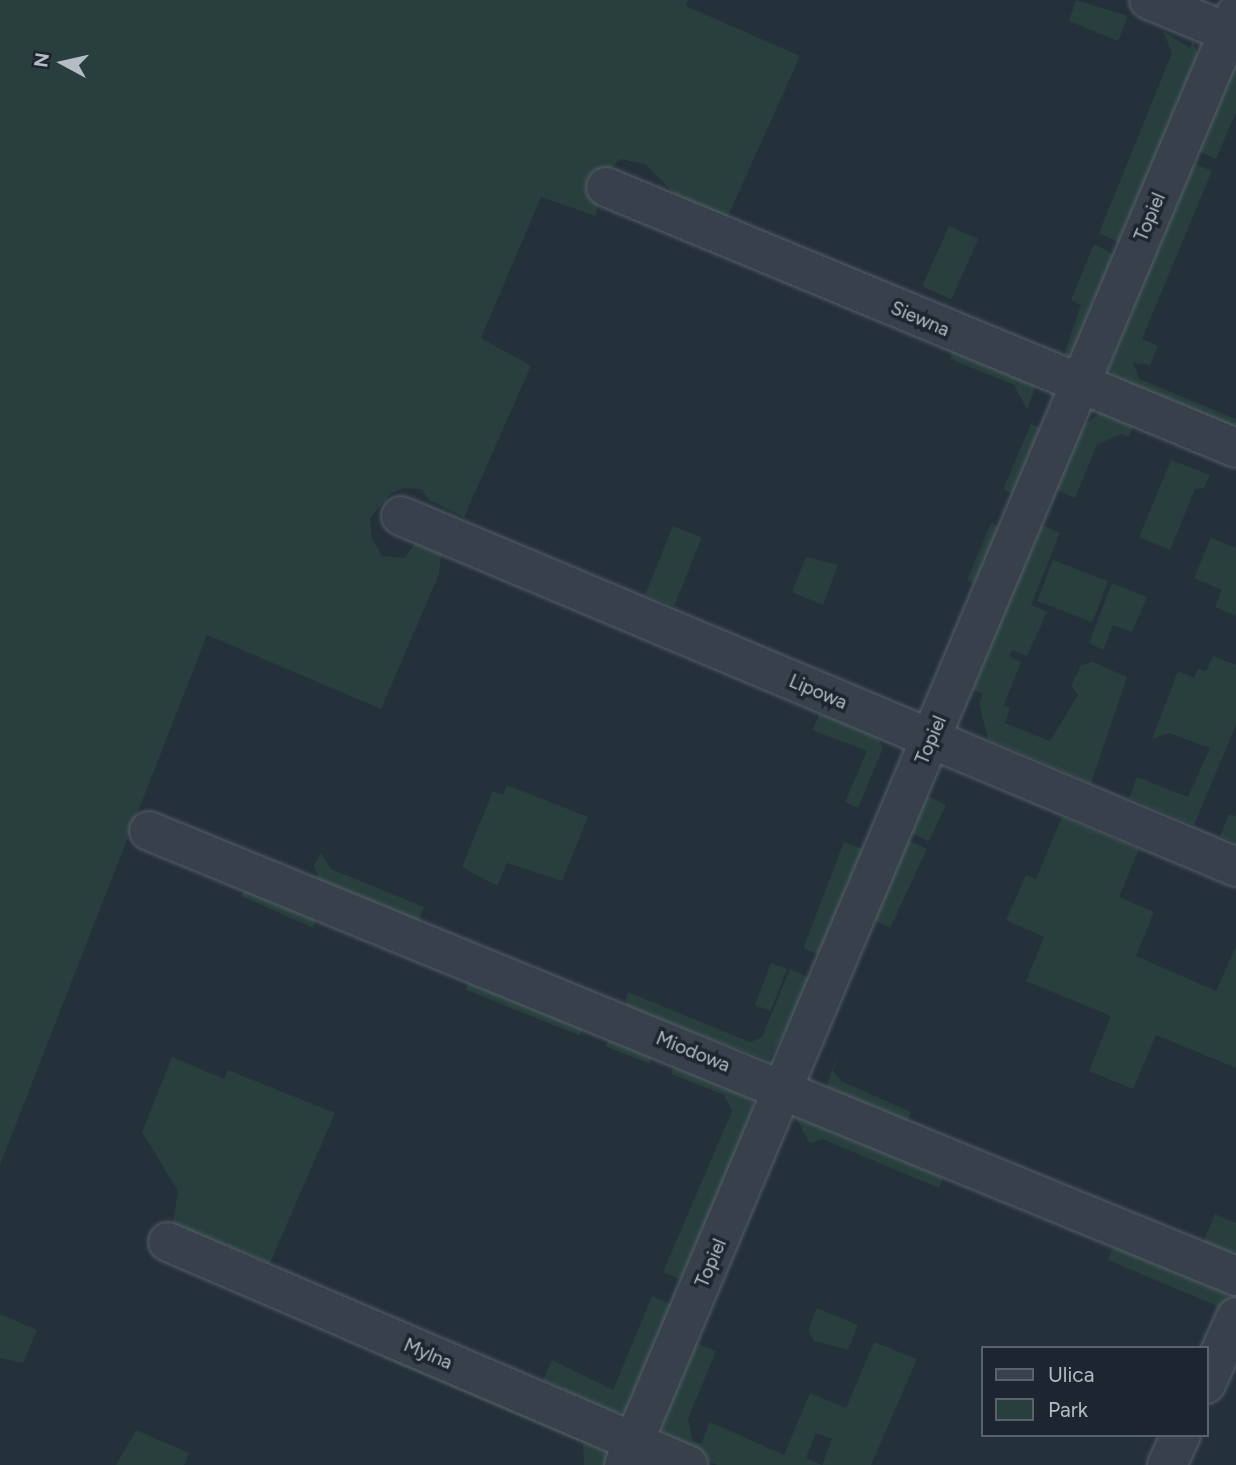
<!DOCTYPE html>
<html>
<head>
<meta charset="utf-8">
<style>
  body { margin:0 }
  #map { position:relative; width:1236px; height:1465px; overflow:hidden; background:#24303a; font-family:Figtree,sans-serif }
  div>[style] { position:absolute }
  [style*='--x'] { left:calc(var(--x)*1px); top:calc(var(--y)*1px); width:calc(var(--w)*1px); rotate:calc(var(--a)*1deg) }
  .green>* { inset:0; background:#293f3e; transform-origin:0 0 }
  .roads { filter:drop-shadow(0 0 2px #565f69) drop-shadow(0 0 2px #565f69) }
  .minor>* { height:38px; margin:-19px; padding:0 19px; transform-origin:19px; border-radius:19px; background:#38414b }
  span { translate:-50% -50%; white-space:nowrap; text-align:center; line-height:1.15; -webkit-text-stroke:7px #1d2630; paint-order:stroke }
  .street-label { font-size:19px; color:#b4bcc6 }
  .legend { position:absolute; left:981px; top:1346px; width:228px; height:91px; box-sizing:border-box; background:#1d2630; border:2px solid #59626c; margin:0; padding:9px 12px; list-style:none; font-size:21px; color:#b4bcc6 }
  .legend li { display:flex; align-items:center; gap:14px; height:35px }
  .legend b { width:35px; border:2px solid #59626c }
  .north { position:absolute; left:28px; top:28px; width:70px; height:70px; -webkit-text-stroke:5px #1d2630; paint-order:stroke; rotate:278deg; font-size:19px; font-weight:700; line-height:28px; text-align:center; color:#b4bcc6 }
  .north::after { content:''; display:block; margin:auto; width:24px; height:32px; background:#b4bcc6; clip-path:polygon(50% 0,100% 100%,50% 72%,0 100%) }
</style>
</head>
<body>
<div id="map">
  <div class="green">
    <i style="clip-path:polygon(0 0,688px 0,686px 6px,800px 56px,724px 225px,685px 204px,645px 164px,620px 159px,600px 180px,596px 216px,541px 197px,481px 338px,531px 366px,464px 517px,429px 500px,421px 489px,404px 488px,391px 493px,370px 518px,372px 539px,382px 556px,404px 558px,417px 541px,442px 546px,439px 574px,381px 709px,207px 635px,0 1165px)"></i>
    <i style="clip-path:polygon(1076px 0,1128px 16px,1118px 41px,1069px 21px)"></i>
    <i style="clip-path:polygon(1163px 31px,1190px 48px,1193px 40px,1199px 60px,1122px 244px,1099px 233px,1172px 53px)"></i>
    <i style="clip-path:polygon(1236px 63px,1236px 112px,1216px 159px,1196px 150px)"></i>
    <i style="clip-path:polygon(1191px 162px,1212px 171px,1142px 339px,1158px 346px,1150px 365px,1133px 363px,1140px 379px,1236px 419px,1236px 430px,1118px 380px,1108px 369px)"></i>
    <i style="left:949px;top:226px;width:32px;height:66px;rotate:24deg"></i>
    <i style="clip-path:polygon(1094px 244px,1117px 256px,1075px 352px,1063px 357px,1081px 305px,1071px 300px)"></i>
    <i style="clip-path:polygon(954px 347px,1037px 383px,1027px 409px,1014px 385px,950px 359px)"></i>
    <i style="clip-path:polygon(1102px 411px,1135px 421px,1129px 437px,1121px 434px,1097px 445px,1075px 498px,1055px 489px,1080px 429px)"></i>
    <i style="clip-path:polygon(1031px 424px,1044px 429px,1017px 493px,1010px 493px,1003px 489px)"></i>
    <i style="clip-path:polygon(1171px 460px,1210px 475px,1204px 488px,1195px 489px,1170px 550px,1139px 537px)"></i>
    <i style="clip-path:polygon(991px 523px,1002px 529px,974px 583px,967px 580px)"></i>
    <i style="clip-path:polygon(1040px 524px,1060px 533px,1031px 605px,1047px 612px,1027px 656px,1012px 650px,1009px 656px,1021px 662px,1004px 705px,1010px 708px,1005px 723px,1050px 741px,1078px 695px,1071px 686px,1081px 665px,1093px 662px,1127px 677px,1091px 783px,988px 739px,979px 703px,983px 694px,972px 689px)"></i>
    <i style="left:673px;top:526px;width:31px;height:74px;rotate:22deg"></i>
    <i style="clip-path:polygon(1211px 538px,1236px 548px,1236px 616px,1215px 607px,1222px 590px,1194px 578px)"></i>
    <i style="clip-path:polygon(806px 557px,838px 565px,823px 605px,792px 592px)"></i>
    <i style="left:1053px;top:560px;width:59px;height:44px;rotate:21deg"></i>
    <i style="clip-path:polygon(1112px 583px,1147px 597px,1132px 632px,1113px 625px,1103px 650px,1089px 643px)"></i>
    <i style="clip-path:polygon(1213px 656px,1236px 665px,1236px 725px,1194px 825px,1129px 798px,1137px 777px,1188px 797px,1210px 748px,1169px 733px,1152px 739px,1178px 671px,1194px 678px,1198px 669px,1206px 671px)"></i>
    <i style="clip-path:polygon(820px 713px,878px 737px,883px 748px,858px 808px,845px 802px,867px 751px,812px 730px)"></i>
    <i style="clip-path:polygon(507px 785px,588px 817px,562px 881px,507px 863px,497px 886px,462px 867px,493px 791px,503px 795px)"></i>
    <i style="left:927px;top:796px;width:21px;height:40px;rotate:25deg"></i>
    <i style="clip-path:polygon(1229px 814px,1236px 816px,1236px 843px,1220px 836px)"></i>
    <i style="clip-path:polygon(1062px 817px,1139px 849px,1119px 897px,1154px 912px,1136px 956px,1216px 991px,1236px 946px,1236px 1068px,1156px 1035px,1133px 1089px,1089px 1071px,1111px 1016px,1026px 981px,1044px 937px,1006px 920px,1026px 875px,1036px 879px)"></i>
    <i style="left:908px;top:840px;width:21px;height:87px;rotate:25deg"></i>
    <i style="left:844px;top:842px;width:26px;height:114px;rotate:21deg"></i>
    <i style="clip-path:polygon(321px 853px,331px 869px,424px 907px,418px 922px,319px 880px,314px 865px)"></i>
    <i style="clip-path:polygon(244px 889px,321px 909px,313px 928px,241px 896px)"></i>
    <i style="left:771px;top:963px;width:17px;height:45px;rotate:21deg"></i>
    <i style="clip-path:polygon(790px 969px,814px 980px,769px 1060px,624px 1008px,628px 992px,750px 1042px,762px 1037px)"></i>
    <i style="left:472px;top:974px;width:123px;height:17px;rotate:22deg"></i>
    <i style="left:612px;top:1030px;width:47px;height:18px;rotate:21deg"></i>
    <i style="clip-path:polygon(838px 1050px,833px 1071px,841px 1081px,911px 1112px,907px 1122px,827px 1087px)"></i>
    <i style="clip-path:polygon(172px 1057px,224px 1079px,228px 1070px,335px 1113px,270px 1263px,173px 1224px,178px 1191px,142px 1132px)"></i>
    <i style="clip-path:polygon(677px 1057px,751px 1093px,754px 1108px,686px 1282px,663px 1272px,732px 1111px,724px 1095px,671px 1074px)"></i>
    <i style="clip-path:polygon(802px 1116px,946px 1170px,939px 1188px,822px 1139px,810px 1144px,796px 1118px)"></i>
    <i style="clip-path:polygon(1215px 1214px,1236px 1223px,1236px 1264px,1200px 1250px)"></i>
    <i style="clip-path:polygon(1116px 1242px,1225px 1289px,1229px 1301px,1219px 1313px,1217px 1306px,1108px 1260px)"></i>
    <i style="clip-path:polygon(652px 1296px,675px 1306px,629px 1412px,612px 1412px,543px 1380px,552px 1360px,613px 1390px)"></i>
    <i style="clip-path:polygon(817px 1308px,858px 1325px,848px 1350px,814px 1341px,808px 1330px)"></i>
    <i style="clip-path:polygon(0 1314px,37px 1330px,23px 1363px,0 1358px)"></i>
    <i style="clip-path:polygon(evenodd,694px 1342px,716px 1351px,688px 1419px,693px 1441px,701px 1444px,710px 1422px,784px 1455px,810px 1393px,846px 1408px,874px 1342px,917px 1359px,871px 1465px,717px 1465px,682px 1450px,666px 1437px,661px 1424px,694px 1342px,816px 1433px,832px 1439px,822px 1465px,806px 1458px,816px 1433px)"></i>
    <i style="clip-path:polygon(387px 1347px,608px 1448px,608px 1465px,584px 1465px,583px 1443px,383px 1358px)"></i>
    <i style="clip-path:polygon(136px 1430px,189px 1453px,184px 1465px,116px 1465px)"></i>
  </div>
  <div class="roads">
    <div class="minor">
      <i style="--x:1149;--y:0;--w:94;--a:22.5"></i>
      <i style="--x:606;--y:187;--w:682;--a:22.5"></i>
      <i style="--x:401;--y:516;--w:906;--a:22.8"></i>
      <i style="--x:149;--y:831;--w:1175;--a:22.26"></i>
      <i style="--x:168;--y:1242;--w:566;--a:23.21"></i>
      <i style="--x:1206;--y:1384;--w:73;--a:-65.9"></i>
      <i style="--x:624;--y:1465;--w:1575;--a:-67.13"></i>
      <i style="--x:1167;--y:1465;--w:33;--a:-65"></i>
    </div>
  </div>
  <div class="street-label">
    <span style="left:1150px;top:217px;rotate:-67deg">Topiel</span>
    <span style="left:920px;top:319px;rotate:23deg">Siewna</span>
    <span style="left:818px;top:692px;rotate:23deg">Lipowa</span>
    <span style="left:931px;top:740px;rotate:-67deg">Topiel</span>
    <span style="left:693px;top:1052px;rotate:22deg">Miodowa</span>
    <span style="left:711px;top:1263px;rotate:-67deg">Topiel</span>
    <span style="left:428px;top:1354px;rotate:23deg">Mylna</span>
  </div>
  <ul class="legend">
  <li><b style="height:9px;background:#38414b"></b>Ulica</li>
  <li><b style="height:19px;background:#293f3e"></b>Park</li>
  </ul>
  <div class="north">N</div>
</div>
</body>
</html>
